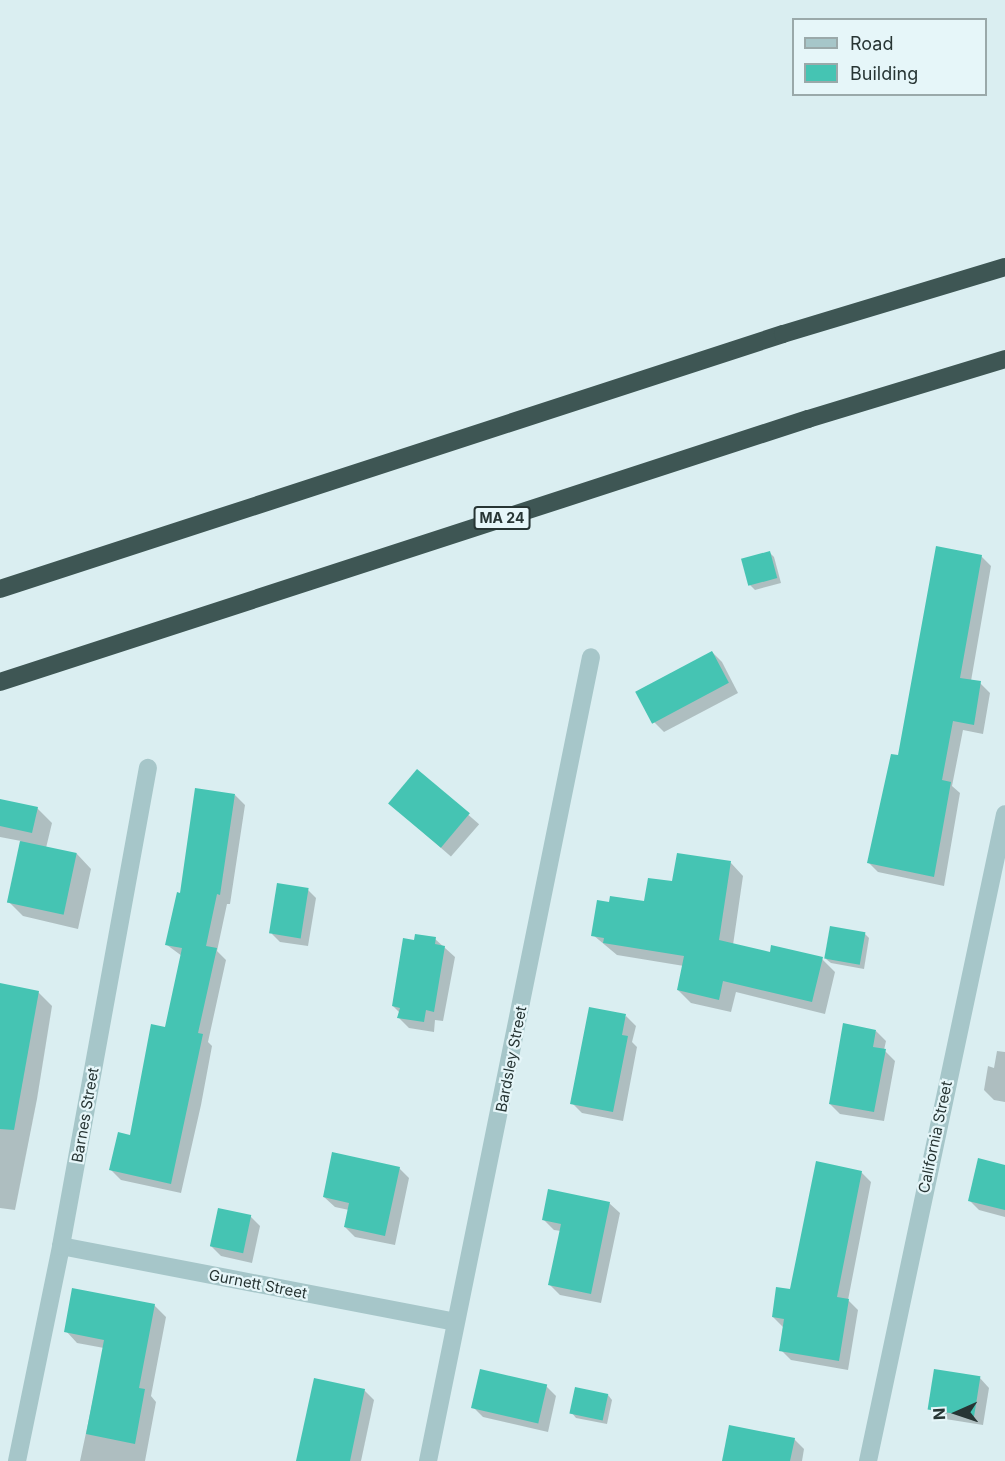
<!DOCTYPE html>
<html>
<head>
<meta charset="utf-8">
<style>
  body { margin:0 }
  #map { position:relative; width:1005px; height:1461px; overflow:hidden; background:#daeef1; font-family:Inter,sans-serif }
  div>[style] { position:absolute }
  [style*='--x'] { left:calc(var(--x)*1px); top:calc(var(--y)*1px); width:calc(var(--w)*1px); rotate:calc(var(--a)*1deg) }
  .shadow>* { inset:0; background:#0003; transform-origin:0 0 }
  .building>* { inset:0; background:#45c4b3; transform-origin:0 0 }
  .street>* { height:18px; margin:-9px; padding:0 9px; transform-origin:9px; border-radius:9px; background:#a6c6c9 }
  .highway>* { height:18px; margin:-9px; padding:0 9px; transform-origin:9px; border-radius:9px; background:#3e5654 }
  span { translate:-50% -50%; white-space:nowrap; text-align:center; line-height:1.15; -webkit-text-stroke:4.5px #e6f6f9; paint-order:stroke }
  .shield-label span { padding:2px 4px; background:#e6f6f9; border:2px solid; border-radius:4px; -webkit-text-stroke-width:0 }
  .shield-label { font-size:14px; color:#273534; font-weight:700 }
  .street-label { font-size:15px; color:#273534 }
  .legend { position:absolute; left:792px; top:18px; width:195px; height:78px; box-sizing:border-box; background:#e6f6f9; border:2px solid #9aa9aa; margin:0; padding:8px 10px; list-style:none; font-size:18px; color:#273534 }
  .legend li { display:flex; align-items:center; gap:12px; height:30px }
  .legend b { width:30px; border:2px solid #9aa9aa }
  .north { position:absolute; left:927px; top:1383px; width:60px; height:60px; -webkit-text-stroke:4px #e6f6f9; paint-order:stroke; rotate:267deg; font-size:16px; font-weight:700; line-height:24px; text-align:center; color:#273534 }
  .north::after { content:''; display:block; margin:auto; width:21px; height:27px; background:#273534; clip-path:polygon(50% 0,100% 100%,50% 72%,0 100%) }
</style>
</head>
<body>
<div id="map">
  <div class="shadow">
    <i style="clip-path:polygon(769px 552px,774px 557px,781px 583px,755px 590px,750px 585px)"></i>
    <i style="clip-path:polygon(981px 556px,991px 566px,971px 681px,980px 683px,990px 693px,983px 734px,963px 730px,952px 786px,960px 793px,944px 886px,878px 872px,868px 862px,900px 757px)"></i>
    <i style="clip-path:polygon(712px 652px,722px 662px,738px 693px,664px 732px,654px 722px)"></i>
    <i style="left:418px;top:771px;width:81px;height:43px;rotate:41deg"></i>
    <i style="clip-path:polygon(235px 795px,245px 805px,230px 904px,227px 904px,217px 951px,226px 960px,208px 1042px,212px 1046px,201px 1105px,181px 1193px,121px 1180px,111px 1170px,132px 1137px,166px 1029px,182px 956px,167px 945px,182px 895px)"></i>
    <i style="clip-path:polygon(0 800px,37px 808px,52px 823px,46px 848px,77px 854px,91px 869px,78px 929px,23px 916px,8px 901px,21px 841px,0 837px)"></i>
    <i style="clip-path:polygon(731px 863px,743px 876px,733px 945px,771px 954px,822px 959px,835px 972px,825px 1014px,736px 992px,731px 1012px,691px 1003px,678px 990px,684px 966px,617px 955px,593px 935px,610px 903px,645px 903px,673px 883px)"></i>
    <i style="clip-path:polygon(308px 890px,316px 898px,308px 946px,280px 942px,272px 934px)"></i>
    <i style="clip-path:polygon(864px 933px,869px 938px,864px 969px,831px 963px,826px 959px)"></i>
    <i style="clip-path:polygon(435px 939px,455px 957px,443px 1021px,435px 1020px,434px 1032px,409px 1028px,399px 1018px,400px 1013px,393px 1006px,415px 942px)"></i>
    <i style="clip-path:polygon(0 985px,38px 992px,52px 1006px,37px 1099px,15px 1210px,0 1208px)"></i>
    <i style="clip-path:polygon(626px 1016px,636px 1026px,632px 1042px,637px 1047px,623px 1121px,582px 1113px,572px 1103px)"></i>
    <i style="clip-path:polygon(876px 1031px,886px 1041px,884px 1050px,895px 1061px,884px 1121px,840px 1114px,830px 1104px)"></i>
    <i style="clip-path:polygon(997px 1051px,1005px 1052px,1005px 1102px,994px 1100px,984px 1090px,988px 1066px,994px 1068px)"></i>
    <i style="clip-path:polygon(1005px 1166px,1005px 1217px,979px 1210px,969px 1200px)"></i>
    <i style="clip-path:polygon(399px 1168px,409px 1178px,395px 1245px,355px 1237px,345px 1227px,349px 1210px,335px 1207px,324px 1197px)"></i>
    <i style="clip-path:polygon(861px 1172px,871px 1182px,848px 1300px,858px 1310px,848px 1370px,791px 1360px,781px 1350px,783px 1327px,773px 1317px)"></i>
    <i style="clip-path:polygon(609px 1203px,620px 1213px,601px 1303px,560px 1295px,550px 1285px,561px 1231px,554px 1230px,543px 1219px)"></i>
    <i style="clip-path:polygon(250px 1216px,260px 1226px,252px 1263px,221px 1256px,211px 1246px)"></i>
    <i style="clip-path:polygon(154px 1305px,166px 1317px,151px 1396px,156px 1402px,145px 1461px,80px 1461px,104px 1348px,77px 1343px,66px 1331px)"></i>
    <i style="clip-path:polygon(979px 1377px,989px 1388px,983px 1425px,939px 1418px,929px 1408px)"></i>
    <i style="clip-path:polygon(546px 1386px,556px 1396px,548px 1432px,483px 1417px,473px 1407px)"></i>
    <i style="clip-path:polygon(364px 1390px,374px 1400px,361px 1461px,297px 1461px)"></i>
    <i style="clip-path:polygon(608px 1395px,612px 1400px,607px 1424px,576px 1418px,572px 1413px)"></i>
    <i style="clip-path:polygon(794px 1439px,804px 1449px,802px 1461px,724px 1461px)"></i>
  </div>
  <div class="building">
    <i style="clip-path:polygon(936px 546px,982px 555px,960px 678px,981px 681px,974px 725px,953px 721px,942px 780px,951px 782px,934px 877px,867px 863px,891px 754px,898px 755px)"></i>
    <i style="left:770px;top:551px;width:28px;height:30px;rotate:75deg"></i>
    <i style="left:712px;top:651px;width:36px;height:87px;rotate:62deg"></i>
    <i style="left:417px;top:769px;width:69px;height:45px;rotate:40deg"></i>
    <i style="clip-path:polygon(195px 788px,235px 794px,220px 895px,217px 894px,206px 946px,217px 948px,198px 1033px,203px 1034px,171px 1184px,109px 1170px,118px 1132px,130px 1135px,151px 1024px,165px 1027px,182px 948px,165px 945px,177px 892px,180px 893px)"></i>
    <i style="clip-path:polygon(0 799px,38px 807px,32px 833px,0 826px)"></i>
    <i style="left:20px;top:841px;width:58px;height:63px;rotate:12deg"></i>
    <i style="clip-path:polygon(677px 853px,731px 861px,719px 940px,770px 952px,771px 945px,823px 957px,812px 1002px,723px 981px,719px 1000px,677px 990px,684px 956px,603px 943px,604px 938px,591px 936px,597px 900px,609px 902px,610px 896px,644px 901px,648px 878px,672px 881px)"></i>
    <i style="left:277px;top:883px;width:32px;height:51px;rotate:9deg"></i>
    <i style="left:830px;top:926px;width:36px;height:33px;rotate:10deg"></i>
    <i style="clip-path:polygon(415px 934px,436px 937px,435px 944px,445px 946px,434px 1012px,426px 1010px,424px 1022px,397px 1018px,400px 1008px,392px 1006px,403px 938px,414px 940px)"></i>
    <i style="clip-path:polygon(0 983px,39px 991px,14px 1130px,0 1129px)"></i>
    <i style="clip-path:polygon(589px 1007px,626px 1014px,622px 1035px,628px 1036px,613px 1112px,570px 1104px)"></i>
    <i style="clip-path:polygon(843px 1023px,876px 1030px,873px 1047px,886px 1049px,874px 1112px,829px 1104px)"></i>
    <i style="clip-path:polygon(332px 1152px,400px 1167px,385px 1236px,344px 1227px,349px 1203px,323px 1197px)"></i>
    <i style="clip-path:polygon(978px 1158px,1005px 1165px,1005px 1210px,968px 1201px)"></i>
    <i style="clip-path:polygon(816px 1161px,862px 1171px,837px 1297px,849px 1299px,839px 1361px,779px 1351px,784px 1319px,772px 1317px,776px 1287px,790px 1289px)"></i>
    <i style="clip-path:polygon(548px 1189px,610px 1202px,591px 1294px,548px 1285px,561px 1224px,542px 1220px)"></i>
    <i style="left:218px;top:1208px;width:34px;height:39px;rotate:12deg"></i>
    <i style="clip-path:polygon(72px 1288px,155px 1304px,139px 1388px,145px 1389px,135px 1444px,86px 1434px,104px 1340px,64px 1332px)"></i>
    <i style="left:480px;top:1369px;width:69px;height:40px;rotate:13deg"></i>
    <i style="left:934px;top:1369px;width:47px;height:41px;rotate:9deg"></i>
    <i style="clip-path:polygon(314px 1378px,365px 1389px,350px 1461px,296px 1461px)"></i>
    <i style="left:575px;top:1387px;width:34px;height:27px;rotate:12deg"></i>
    <i style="clip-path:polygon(729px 1425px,795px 1438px,790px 1461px,722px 1461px)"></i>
  </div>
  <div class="street">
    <i style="--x:61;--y:1246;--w:400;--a:10.9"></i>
    <i style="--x:17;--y:1461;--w:219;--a:-78.4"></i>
    <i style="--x:61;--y:1246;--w:486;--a:-79.7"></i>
    <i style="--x:428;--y:1461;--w:820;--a:-78.54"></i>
    <i style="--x:868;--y:1461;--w:661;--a:-78.04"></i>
  </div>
  <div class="highway">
    <i style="--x:0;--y:589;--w:823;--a:-18.04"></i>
    <i style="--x:783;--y:334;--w:232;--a:-16.8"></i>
    <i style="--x:0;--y:682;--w:850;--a:-18.03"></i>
    <i style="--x:808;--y:419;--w:206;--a:-16.9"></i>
  </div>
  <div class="shield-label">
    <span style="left:502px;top:518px">MA 24</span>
  </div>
  <div class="street-label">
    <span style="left:511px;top:1059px;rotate:-79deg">Bardsley Street</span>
    <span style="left:85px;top:1115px;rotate:-80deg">Barnes Street</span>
    <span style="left:935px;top:1137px;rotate:-78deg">California Street</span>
    <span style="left:258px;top:1284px;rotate:11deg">Gurnett Street</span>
  </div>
  <ul class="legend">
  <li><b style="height:8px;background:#a6c6c9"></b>Road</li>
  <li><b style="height:16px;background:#45c4b3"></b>Building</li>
  </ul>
  <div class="north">N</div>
</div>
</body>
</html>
